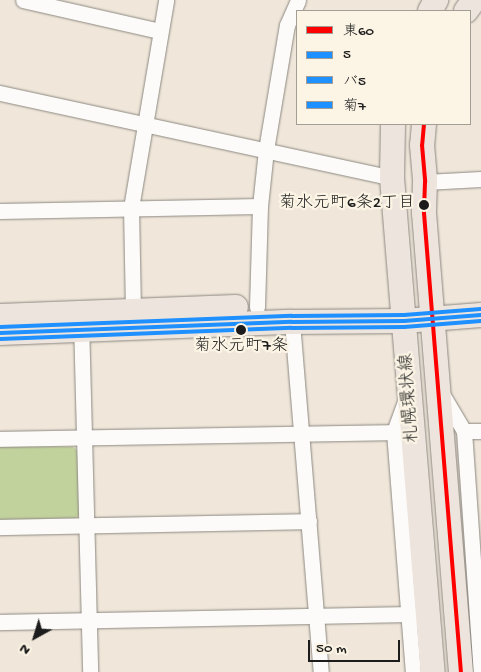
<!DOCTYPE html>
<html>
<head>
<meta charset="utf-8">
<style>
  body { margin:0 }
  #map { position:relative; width:481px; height:672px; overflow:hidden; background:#f0e7da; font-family:"Gochi Hand","Klee One",sans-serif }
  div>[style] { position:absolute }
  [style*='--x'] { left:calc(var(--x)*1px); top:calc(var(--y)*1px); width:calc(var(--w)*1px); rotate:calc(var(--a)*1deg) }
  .green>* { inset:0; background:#c2d29d }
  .roads { filter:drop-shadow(0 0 1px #8c8881) drop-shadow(0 0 1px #8c8881) }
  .minor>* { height:15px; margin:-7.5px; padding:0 7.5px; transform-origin:7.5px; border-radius:7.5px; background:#fdfbf9 }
  .primary>* { height:24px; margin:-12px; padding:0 12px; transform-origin:12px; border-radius:12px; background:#ede5dd }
  .bus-1>* { height:4px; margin:-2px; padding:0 2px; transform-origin:2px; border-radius:2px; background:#f00 }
  .bus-2>* { height:4px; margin:-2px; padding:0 2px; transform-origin:2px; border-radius:2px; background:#1e90ff }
  .bus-3>* { height:4px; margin:-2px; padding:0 2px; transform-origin:2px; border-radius:2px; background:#1e90ff }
  .bus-4>* { height:4px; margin:-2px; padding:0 2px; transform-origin:2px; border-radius:2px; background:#1e90ff }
  .dots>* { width:14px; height:14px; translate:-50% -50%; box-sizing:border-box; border:2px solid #fcf5e5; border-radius:50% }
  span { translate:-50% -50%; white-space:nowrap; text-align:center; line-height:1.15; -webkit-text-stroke:4.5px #fcf5e5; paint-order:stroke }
  .bus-label { font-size:17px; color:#1c1c1c }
  .right { translate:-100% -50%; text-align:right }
  .street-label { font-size:18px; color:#1c1c1c }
  .legend { position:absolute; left:296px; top:10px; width:175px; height:115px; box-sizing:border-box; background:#fcf5e5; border:1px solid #a29e95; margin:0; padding:6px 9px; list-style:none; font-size:15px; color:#1c1c1c }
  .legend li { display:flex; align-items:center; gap:10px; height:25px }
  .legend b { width:25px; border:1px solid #a29e95 }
  .north { position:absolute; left:10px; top:612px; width:50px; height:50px; -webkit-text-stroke:4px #fcf5e5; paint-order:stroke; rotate:219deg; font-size:14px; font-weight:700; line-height:20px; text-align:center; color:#1c1c1c }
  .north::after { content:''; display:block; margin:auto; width:18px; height:22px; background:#1c1c1c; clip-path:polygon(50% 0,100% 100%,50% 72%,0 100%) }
  .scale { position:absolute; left:308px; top:640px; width:92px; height:22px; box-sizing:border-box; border:2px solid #1c1c1c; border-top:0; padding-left:6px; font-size:15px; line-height:18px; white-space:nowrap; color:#1c1c1c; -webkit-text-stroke:4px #fcf5e5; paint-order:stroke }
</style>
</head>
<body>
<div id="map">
  <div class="green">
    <i style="clip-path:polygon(0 446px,73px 447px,79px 451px,79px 515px,76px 518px,0 520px)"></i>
  </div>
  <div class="roads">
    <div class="minor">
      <i style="--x:23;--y:0;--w:140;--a:12.8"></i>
      <i style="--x:0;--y:93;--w:401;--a:12.2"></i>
      <i style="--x:425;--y:182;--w:56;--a:-3.1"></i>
      <i style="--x:0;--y:211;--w:260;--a:-1.1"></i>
      <i style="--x:257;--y:307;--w:101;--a:-88.3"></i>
      <i style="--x:260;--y:206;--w:56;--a:-83.9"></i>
      <i style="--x:266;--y:150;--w:127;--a:-80.5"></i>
      <i style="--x:287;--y:25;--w:27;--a:-66"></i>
      <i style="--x:133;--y:311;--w:103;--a:-91.1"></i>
      <i style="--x:131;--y:208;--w:211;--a:-80.4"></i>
      <i style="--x:81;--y:321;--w:351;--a:88.5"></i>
      <i style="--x:292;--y:322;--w:351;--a:85.3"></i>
      <i style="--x:442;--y:394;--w:43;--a:59.3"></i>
      <i style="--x:464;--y:431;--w:242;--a:86"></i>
      <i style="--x:407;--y:396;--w:38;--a:110"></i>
      <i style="--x:394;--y:432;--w:241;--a:85.5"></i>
      <i style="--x:464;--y:431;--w:17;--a:0"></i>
      <i style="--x:0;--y:439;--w:394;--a:-1"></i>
      <i style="--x:0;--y:527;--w:309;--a:-1.1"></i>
      <i style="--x:0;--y:622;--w:416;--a:-1.1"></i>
    </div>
    <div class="primary">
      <i style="--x:430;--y:11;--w:13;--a:-61"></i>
      <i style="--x:466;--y:11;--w:14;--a:-54"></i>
      <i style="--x:393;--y:124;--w:54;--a:91.1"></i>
      <i style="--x:392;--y:178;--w:496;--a:85.3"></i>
      <i style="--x:424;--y:124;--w:21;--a:95"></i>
      <i style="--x:422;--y:145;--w:37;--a:85"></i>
      <i style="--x:425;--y:182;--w:31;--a:92"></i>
      <i style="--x:424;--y:213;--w:460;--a:85.4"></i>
      <i style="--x:0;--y:316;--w:236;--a:-2.2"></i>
      <i style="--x:0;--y:333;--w:292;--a:-2.2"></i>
      <i style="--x:292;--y:322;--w:112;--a:-0.5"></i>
      <i style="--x:404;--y:321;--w:77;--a:-4.5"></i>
    </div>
  </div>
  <div class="bus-1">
    <i style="--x:424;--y:124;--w:21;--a:95"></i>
    <i style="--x:422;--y:145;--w:37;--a:85"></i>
    <i style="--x:425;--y:182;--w:31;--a:92"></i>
    <i style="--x:424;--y:213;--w:460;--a:85.4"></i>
  </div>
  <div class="bus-2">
    <i style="--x:0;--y:333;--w:292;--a:-2.2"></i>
    <i style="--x:292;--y:322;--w:112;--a:-0.5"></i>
    <i style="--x:404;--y:321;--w:77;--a:-4.5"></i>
  </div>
  <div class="bus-3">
    <i style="--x:0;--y:339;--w:292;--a:-2.2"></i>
    <i style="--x:292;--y:328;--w:112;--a:-0.5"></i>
    <i style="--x:404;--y:327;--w:77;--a:-4.5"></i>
  </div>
  <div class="bus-4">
    <i style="--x:0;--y:327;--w:292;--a:-2.2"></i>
    <i style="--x:292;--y:316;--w:112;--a:-0.5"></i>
    <i style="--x:404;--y:315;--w:77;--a:-4.5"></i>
  </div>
  <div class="dots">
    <i style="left:424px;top:205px;background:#1c1c1c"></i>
    <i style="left:241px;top:330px;background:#1c1c1c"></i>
  </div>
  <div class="bus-label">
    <span class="right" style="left:415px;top:205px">菊水元町6条2丁目</span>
    <span style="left:241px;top:348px">菊水元町7条</span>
  </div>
  <div class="street-label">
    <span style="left:411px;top:398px;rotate:-94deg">札幌環状線</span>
  </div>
  <ul class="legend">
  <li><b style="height:6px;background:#f00"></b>東60</li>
  <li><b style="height:6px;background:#1e90ff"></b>5</li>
  <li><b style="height:6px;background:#1e90ff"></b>バ5</li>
  <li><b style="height:6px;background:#1e90ff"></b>菊7</li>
  </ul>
  <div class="north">N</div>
  <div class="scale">50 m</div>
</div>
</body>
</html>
